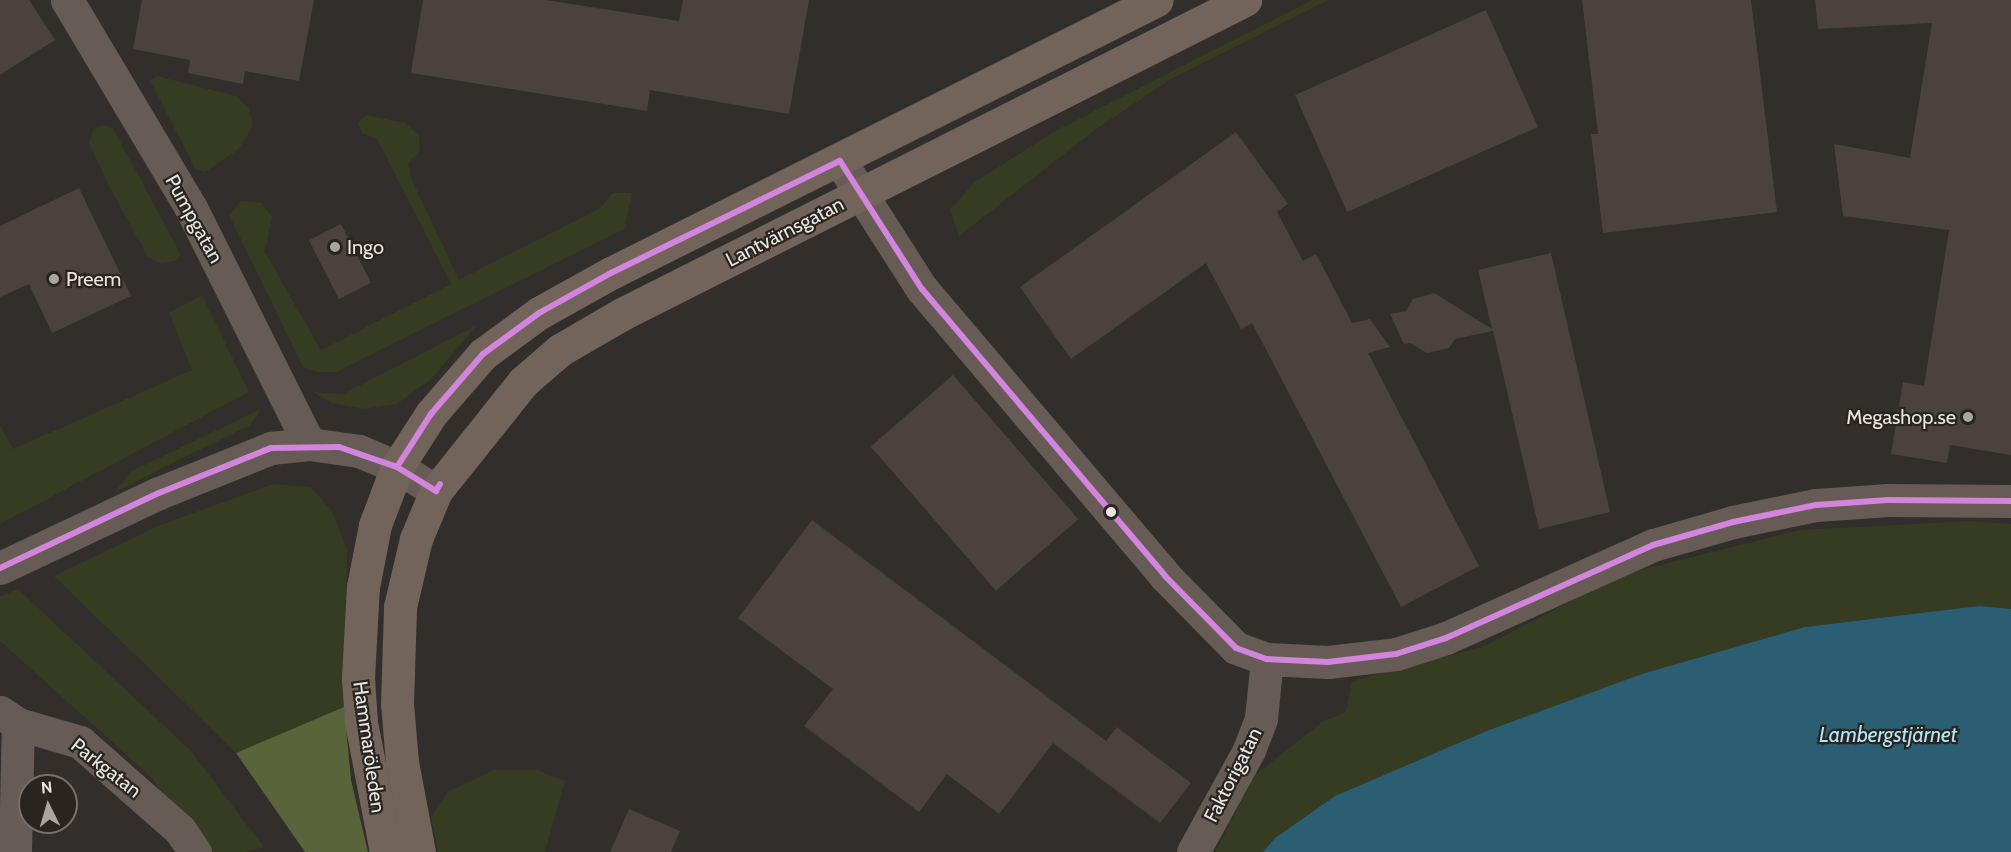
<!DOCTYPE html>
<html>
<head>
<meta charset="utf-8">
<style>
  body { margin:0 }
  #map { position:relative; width:2011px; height:852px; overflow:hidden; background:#312e2b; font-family:Cabin,sans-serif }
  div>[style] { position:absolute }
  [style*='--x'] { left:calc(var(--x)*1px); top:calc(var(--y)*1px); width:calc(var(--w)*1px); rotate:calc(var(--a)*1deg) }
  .green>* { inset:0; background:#353c21 }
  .forest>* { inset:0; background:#5a643b }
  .water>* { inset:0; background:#2b5e73 }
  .building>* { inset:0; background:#4b423f; transform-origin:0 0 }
  .minor>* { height:33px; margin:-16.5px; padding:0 16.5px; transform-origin:16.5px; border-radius:16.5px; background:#675c55 }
  .major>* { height:33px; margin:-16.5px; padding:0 16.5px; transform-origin:16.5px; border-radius:16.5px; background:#72645b }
  .bus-1>* { height:6px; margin:-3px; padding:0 3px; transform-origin:3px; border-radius:3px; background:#d385de }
  .dots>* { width:16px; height:16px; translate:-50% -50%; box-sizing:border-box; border:3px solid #292420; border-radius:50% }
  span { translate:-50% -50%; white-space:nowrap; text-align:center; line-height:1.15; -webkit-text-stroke:4.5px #292420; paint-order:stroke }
  .street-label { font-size:20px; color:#e8e5e2 }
  .poi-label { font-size:20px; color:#e8e5e2 }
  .left { translate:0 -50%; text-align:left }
  .right { translate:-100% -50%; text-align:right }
  .water-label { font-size:21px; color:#b3e5fb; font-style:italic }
  .north { position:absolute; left:18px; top:774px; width:60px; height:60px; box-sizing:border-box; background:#292420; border:2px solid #75716e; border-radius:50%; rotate:355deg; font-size:16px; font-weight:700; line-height:24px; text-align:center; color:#e8e5e2 }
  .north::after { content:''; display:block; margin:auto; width:21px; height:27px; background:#a8a5a2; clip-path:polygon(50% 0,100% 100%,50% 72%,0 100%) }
</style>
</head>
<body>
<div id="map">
  <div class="green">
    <i style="clip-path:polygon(1312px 0,1328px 0,1171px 79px,1095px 130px,959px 236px,950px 210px,974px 183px,1053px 132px)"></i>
    <i style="clip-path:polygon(157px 76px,236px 96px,249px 108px,253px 126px,239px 149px,205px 172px,195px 169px,150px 80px)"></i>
    <i style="clip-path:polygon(366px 115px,405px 123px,419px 135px,420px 150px,409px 163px,411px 178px,459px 280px,600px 208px,613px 193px,632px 193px,624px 229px,336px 372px,316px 372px,303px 367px,229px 215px,241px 201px,261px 203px,272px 217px,265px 252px,321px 350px,451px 284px,377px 139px,363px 134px,358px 123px)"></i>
    <i style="clip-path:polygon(103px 125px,113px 128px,181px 255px,176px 261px,161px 263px,148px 257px,109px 186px,89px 143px,93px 129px)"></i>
    <i style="clip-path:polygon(202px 295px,249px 392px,0 524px,0 425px,13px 449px,192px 370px,169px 313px)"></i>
    <i style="clip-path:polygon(477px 325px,430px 380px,397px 404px,364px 409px,332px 403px,313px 392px,343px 394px)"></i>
    <i style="clip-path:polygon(262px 408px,250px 425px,115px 492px,130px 472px)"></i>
    <i style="clip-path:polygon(273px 484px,311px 487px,332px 511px,347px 549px,344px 707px,236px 753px,54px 576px,158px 526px)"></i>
    <i style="clip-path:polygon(1971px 521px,2011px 524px,2011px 609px,1979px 606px,1805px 627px,1484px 732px,1335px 796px,1275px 838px,1263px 852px,1215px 852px,1255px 775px,1322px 722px,1346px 712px,1352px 681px,1482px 647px,1624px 574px,1800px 530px)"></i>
    <i style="clip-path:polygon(18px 589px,191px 751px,264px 847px,246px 852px,210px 852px,150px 776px,0 641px,0 597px)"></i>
    <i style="clip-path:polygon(494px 770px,537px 770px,565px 781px,545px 852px,438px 852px,431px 817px,447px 792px)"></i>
  </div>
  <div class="forest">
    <i style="clip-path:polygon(344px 707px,351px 780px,368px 852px,305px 852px,236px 753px)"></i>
  </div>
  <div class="water">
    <i style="clip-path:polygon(1979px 606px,2011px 609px,2011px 852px,1263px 852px,1275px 838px,1335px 796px,1484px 732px,1642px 674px,1805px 627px)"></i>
  </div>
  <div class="building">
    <i style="clip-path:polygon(0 0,29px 0,55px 40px,0 75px)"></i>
    <i style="clip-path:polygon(142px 0,314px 0,299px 81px,245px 71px,243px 84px,188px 73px,190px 60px,133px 49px)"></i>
    <i style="clip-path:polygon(423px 0,546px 0,679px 21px,683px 0,809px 0,789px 114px,650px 90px,647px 111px,411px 73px)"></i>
    <i style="clip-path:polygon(1582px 0,1751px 0,1777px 212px,1603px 233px,1591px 134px,1598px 134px)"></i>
    <i style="clip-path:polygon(1815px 0,2011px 0,2011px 455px,1950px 445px,1947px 463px,1891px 454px,1903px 382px,1924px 386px,1949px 230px,1843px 216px,1834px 144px,1910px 158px,1932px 23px,1818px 29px)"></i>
    <i style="left:1486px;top:10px;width:128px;height:209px;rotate:66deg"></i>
    <i style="clip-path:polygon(1236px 132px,1288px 204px,1277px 212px,1303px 261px,1316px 254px,1352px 323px,1370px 319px,1390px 347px,1368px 353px,1479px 566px,1401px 607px,1252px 323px,1241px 329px,1206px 263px,1071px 359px,1020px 287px)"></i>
    <i style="clip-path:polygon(79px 188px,131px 296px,52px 333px,29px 284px,0 297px,0 226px)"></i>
    <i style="left:341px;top:224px;width:66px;height:36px;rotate:63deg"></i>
    <i style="clip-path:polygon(1551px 253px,1610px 512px,1539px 529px,1493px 331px,1455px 339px,1449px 348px,1427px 353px,1410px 343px,1404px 344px,1390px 314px,1406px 311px,1413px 299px,1434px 293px,1492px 329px,1478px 270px)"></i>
    <i style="left:953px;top:375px;width:191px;height:109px;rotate:49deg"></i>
    <i style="clip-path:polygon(812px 520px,1106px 741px,1117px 727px,1191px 783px,1160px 823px,1053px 743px,999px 814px,947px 774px,919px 812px,804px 726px,833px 689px,738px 618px)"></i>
    <i style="clip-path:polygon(629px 809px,680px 831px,671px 852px,610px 852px)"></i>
  </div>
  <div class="minor">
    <i style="--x:67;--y:0;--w:242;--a:59.2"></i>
    <i style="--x:191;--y:208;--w:264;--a:63.4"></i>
    <i style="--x:840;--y:161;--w:152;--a:57.4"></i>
    <i style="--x:922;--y:289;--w:376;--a:49.7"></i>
    <i style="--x:1165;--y:576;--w:101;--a:45.4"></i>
    <i style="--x:1236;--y:648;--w:33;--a:20"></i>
    <i style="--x:1267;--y:659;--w:61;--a:2.8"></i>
    <i style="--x:1328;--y:662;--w:68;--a:-6.7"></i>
    <i style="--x:1396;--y:654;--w:52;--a:-17.7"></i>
    <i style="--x:1446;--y:638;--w:227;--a:-24.2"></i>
    <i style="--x:1653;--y:545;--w:83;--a:-16"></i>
    <i style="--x:1733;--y:522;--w:85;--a:-11.6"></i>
    <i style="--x:1816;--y:505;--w:72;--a:-4"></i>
    <i style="--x:1888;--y:500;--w:123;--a:0.5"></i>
    <i style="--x:0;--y:568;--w:176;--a:-25.3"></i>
    <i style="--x:159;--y:493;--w:121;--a:-21.9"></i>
    <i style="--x:271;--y:448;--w:38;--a:-6"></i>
    <i style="--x:309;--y:444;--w:50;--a:8"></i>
    <i style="--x:359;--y:451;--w:41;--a:22.8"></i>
    <i style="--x:397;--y:467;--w:46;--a:31.6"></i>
    <i style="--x:0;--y:712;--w:22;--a:34"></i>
    <i style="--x:18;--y:724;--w:65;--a:16.2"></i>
    <i style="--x:80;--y:742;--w:133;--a:41.3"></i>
    <i style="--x:180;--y:830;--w:27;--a:56"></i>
    <i style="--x:15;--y:852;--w:128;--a:-88.7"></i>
    <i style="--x:1193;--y:852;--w:116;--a:-61.2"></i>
    <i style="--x:1249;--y:750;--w:34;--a:-69"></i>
    <i style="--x:1261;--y:718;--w:59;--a:-84.2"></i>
  </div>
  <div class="major">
    <i style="--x:386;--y:852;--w:132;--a:-100.9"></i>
    <i style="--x:361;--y:722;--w:44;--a:-93.9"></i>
    <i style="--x:358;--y:678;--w:91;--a:-86.9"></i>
    <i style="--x:363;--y:587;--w:63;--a:-79"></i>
    <i style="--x:375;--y:525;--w:62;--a:-69.2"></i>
    <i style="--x:397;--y:467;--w:63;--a:-57.3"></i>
    <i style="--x:431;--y:414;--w:79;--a:-49.1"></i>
    <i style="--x:483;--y:354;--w:69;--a:-36.2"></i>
    <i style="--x:539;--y:313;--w:82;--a:-29.1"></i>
    <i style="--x:611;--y:273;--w:610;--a:-26.57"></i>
    <i style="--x:419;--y:852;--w:92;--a:-100.7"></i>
    <i style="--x:402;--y:762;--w:58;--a:-94.9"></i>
    <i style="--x:397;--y:704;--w:97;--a:-88.2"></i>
    <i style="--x:400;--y:607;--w:70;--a:-76.8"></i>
    <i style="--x:416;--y:539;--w:52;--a:-67.4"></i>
    <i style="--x:436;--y:491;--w:139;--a:-51.4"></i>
    <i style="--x:523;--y:382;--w:49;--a:-40.9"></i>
    <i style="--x:560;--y:350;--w:72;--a:-30.1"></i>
    <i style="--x:622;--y:314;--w:698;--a:-26.75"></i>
  </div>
  <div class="bus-1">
    <i style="--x:397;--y:467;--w:63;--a:-57.3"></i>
    <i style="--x:431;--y:414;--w:79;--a:-49.1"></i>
    <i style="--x:483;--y:354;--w:69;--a:-36.2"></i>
    <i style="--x:539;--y:313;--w:82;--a:-29.1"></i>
    <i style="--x:611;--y:273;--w:255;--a:-26.1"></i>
    <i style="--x:840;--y:161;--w:152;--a:57.4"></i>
    <i style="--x:922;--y:289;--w:376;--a:49.7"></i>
    <i style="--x:1165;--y:576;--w:101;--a:45.4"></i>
    <i style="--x:1236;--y:648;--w:33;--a:20"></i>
    <i style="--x:1267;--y:659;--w:61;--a:2.8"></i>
    <i style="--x:1328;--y:662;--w:68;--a:-6.7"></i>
    <i style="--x:1396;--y:654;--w:52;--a:-17.7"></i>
    <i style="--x:1446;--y:638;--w:227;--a:-24.2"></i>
    <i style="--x:1653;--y:545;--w:83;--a:-16"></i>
    <i style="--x:1733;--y:522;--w:85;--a:-11.6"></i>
    <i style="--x:1816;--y:505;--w:72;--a:-4"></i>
    <i style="--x:1888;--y:500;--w:123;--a:0.5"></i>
    <i style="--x:0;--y:568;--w:176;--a:-25.3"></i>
    <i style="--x:159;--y:493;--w:121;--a:-21.9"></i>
    <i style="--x:271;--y:448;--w:68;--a:-0.8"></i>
    <i style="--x:339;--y:447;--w:61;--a:19"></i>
    <i style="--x:397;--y:467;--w:46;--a:31.6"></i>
    <i style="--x:436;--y:491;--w:8;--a:-60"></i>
  </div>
  <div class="dots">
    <i style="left:335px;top:247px;background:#a8a5a2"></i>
    <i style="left:54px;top:279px;background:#a8a5a2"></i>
    <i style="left:1968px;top:417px;background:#a8a5a2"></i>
    <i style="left:1111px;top:512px;background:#e8e5e2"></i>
  </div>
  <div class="street-label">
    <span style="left:194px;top:219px;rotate:61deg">Pumpgatan</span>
    <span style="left:785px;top:232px;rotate:-27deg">Lantvärnsgatan</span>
    <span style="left:369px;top:747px;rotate:82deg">Hammaröleden</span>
    <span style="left:106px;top:768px;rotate:38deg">Parkgatan</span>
    <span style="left:1233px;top:775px;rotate:-63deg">Faktorigatan</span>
  </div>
  <div class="poi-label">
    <span class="left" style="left:347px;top:247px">Ingo</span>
    <span class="left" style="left:66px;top:279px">Preem</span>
    <span class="right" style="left:1956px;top:417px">Megashop.se</span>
  </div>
  <div class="water-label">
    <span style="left:1888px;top:735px">Lambergstjärnet</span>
  </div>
  <div class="north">N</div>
</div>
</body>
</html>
